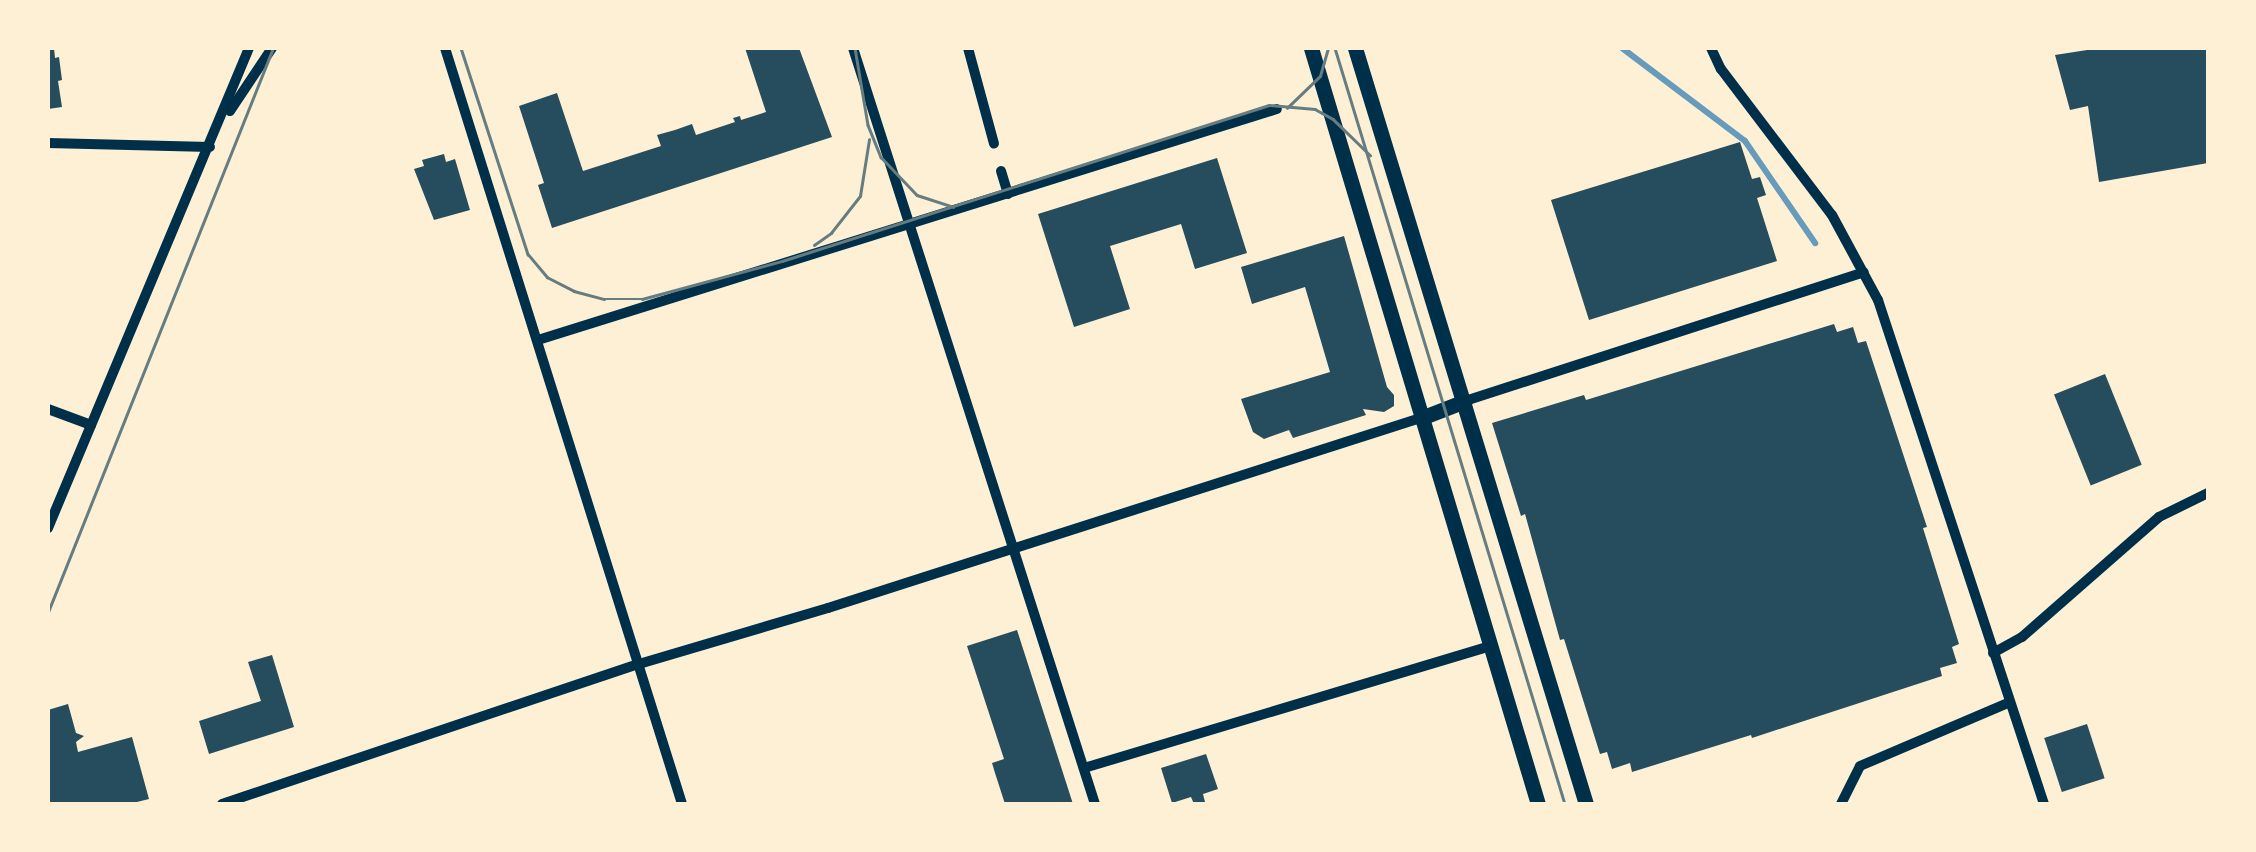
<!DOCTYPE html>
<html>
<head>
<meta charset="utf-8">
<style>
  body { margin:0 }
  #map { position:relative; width:2256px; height:852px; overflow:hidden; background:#fdf0d5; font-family:"Noto Sans",sans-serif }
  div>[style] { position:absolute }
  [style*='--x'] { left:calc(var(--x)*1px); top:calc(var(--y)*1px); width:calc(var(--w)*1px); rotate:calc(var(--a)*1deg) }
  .stream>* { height:6px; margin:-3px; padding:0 3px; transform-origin:3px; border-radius:3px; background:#669bbc }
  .building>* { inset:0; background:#264d5e; transform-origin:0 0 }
  .minor>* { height:10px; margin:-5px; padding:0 5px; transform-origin:5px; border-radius:5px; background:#003049 }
  .secondary>* { height:15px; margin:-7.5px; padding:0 7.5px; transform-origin:7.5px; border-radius:7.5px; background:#003049 }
  .tram>* { height:2.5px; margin:-1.25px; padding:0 1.25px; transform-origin:1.25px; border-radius:1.25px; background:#657d81 }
  span { translate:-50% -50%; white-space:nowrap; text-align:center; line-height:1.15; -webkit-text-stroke:10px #fdf0d5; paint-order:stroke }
  .frame { position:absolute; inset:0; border:50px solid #fdf0d5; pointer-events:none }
</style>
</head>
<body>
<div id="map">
  <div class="stream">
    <i style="--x:1622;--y:48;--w:154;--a:37.1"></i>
    <i style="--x:1745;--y:141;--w:124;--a:55.5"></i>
  </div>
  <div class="building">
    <i style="clip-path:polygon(48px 48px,54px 48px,55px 58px,59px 57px,62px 80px,58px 81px,62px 107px,48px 109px)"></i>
    <i style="clip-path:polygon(745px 48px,799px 48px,832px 137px,552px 228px,538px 185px,544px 183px,519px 106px,557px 93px,583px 171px,661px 146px,657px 135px,675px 130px,692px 124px,696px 135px,735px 122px,733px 118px,740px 116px,741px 120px,766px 112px)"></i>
    <i style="clip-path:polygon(2100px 48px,2208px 48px,2208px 163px,2099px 182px,2088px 106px,2070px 110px,2055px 55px)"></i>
    <i style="clip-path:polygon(1740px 142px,1752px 179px,1760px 177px,1766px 195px,1757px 198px,1777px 261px,1589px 320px,1551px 200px)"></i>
    <i style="clip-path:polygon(444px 154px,446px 162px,455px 159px,470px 210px,434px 220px,414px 169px,424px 166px,422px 160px)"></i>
    <i style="clip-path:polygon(1217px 158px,1247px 253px,1195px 269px,1181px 224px,1110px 246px,1130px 309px,1074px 327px,1038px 214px)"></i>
    <i style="clip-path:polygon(1344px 236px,1387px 387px,1394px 395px,1394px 406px,1384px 412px,1363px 409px,1366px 415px,1293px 438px,1289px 430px,1264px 439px,1253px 432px,1241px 399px,1330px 372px,1305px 287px,1252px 304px,1241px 267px)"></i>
    <i style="clip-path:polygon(1834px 324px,1837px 332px,1853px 327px,1858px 343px,1866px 341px,1927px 527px,1923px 528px,1959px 644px,1952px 647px,1957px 663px,1940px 668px,1942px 676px,1752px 738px,1751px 735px,1632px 772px,1630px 763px,1612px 769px,1607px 752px,1600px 754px,1564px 639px,1560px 640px,1525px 514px,1521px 516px,1492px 423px,1584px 395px,1586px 400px)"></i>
    <i style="left:2105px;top:374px;width:98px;height:55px;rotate:68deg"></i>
    <i style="clip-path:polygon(1017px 630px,1054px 745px,1073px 804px,1005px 804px,995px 773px,992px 763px,1004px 759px,967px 646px)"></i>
    <i style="clip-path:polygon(272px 655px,294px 727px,209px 754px,199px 721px,261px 701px,248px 662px)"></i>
    <i style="clip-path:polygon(68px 704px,76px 733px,84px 736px,76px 742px,78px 752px,132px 737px,149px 799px,129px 804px,48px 804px,48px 710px)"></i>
    <i style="left:2087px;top:724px;width:57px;height:45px;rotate:72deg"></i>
    <i style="clip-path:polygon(1206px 754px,1218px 789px,1203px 794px,1205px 802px,1194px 804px,1191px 797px,1172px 803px,1161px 768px)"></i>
  </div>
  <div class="minor">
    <i style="--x:445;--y:48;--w:792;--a:72.59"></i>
    <i style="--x:853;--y:48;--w:794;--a:72.25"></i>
    <i style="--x:968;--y:48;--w:99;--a:74.8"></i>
    <i style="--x:1711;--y:48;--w:23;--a:65"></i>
    <i style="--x:1721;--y:69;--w:183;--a:52.8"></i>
    <i style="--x:1832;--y:215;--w:97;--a:61.6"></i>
    <i style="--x:1878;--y:300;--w:531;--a:71.77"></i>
    <i style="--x:230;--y:111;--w:76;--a:-56.3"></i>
    <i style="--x:48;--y:143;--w:162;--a:1.4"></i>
    <i style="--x:1001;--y:171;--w:24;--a:73"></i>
    <i style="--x:538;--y:340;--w:774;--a:-17.36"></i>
    <i style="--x:1465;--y:401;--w:419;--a:-17.9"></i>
    <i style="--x:48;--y:409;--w:46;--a:20.4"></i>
    <i style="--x:48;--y:528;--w:520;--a:-67.28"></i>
    <i style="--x:1993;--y:653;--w:33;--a:-29"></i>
    <i style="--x:2022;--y:637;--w:182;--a:-41.2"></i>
    <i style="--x:2159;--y:517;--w:55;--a:-26.1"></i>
    <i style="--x:1084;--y:768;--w:424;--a:-16.7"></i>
    <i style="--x:222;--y:804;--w:440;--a:-18.6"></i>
    <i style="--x:639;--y:664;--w:197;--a:-16.5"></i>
    <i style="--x:828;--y:608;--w:623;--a:-17.77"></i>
    <i style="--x:1841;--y:804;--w:42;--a:-63.4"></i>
    <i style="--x:1860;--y:766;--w:163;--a:-23.1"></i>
  </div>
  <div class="secondary">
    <i style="--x:1311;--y:48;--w:789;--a:73.29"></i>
    <i style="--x:1355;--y:48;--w:791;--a:73.01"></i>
    <i style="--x:1421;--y:418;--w:47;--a:-21.1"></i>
  </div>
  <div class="tram">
    <i style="--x:461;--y:48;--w:217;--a:72"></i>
    <i style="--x:528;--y:254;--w:30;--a:50"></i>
    <i style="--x:547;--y:277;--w:30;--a:27"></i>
    <i style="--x:574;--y:291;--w:31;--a:15"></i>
    <i style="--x:604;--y:299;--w:38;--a:0"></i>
    <i style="--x:642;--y:299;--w:145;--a:-15.2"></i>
    <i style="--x:782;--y:261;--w:511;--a:-17.76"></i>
    <i style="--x:1269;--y:105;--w:46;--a:5"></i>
    <i style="--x:1315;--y:109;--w:21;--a:29"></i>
    <i style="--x:1333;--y:119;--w:52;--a:44.2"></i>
    <i style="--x:855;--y:48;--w:78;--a:80.4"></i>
    <i style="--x:868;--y:125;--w:35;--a:68"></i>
    <i style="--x:881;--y:157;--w:52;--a:46.5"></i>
    <i style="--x:917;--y:195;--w:38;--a:18"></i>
    <i style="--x:1335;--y:48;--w:790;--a:73.08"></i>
    <i style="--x:1287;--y:108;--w:46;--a:-44.1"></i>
    <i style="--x:1320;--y:76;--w:29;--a:-74"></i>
    <i style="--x:814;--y:245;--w:21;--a:-35"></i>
    <i style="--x:831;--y:233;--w:47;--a:-51.9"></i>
    <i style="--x:860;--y:196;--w:57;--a:-80.9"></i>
    <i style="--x:48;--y:612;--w:607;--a:-68.25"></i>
  </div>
  <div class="frame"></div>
</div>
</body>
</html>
